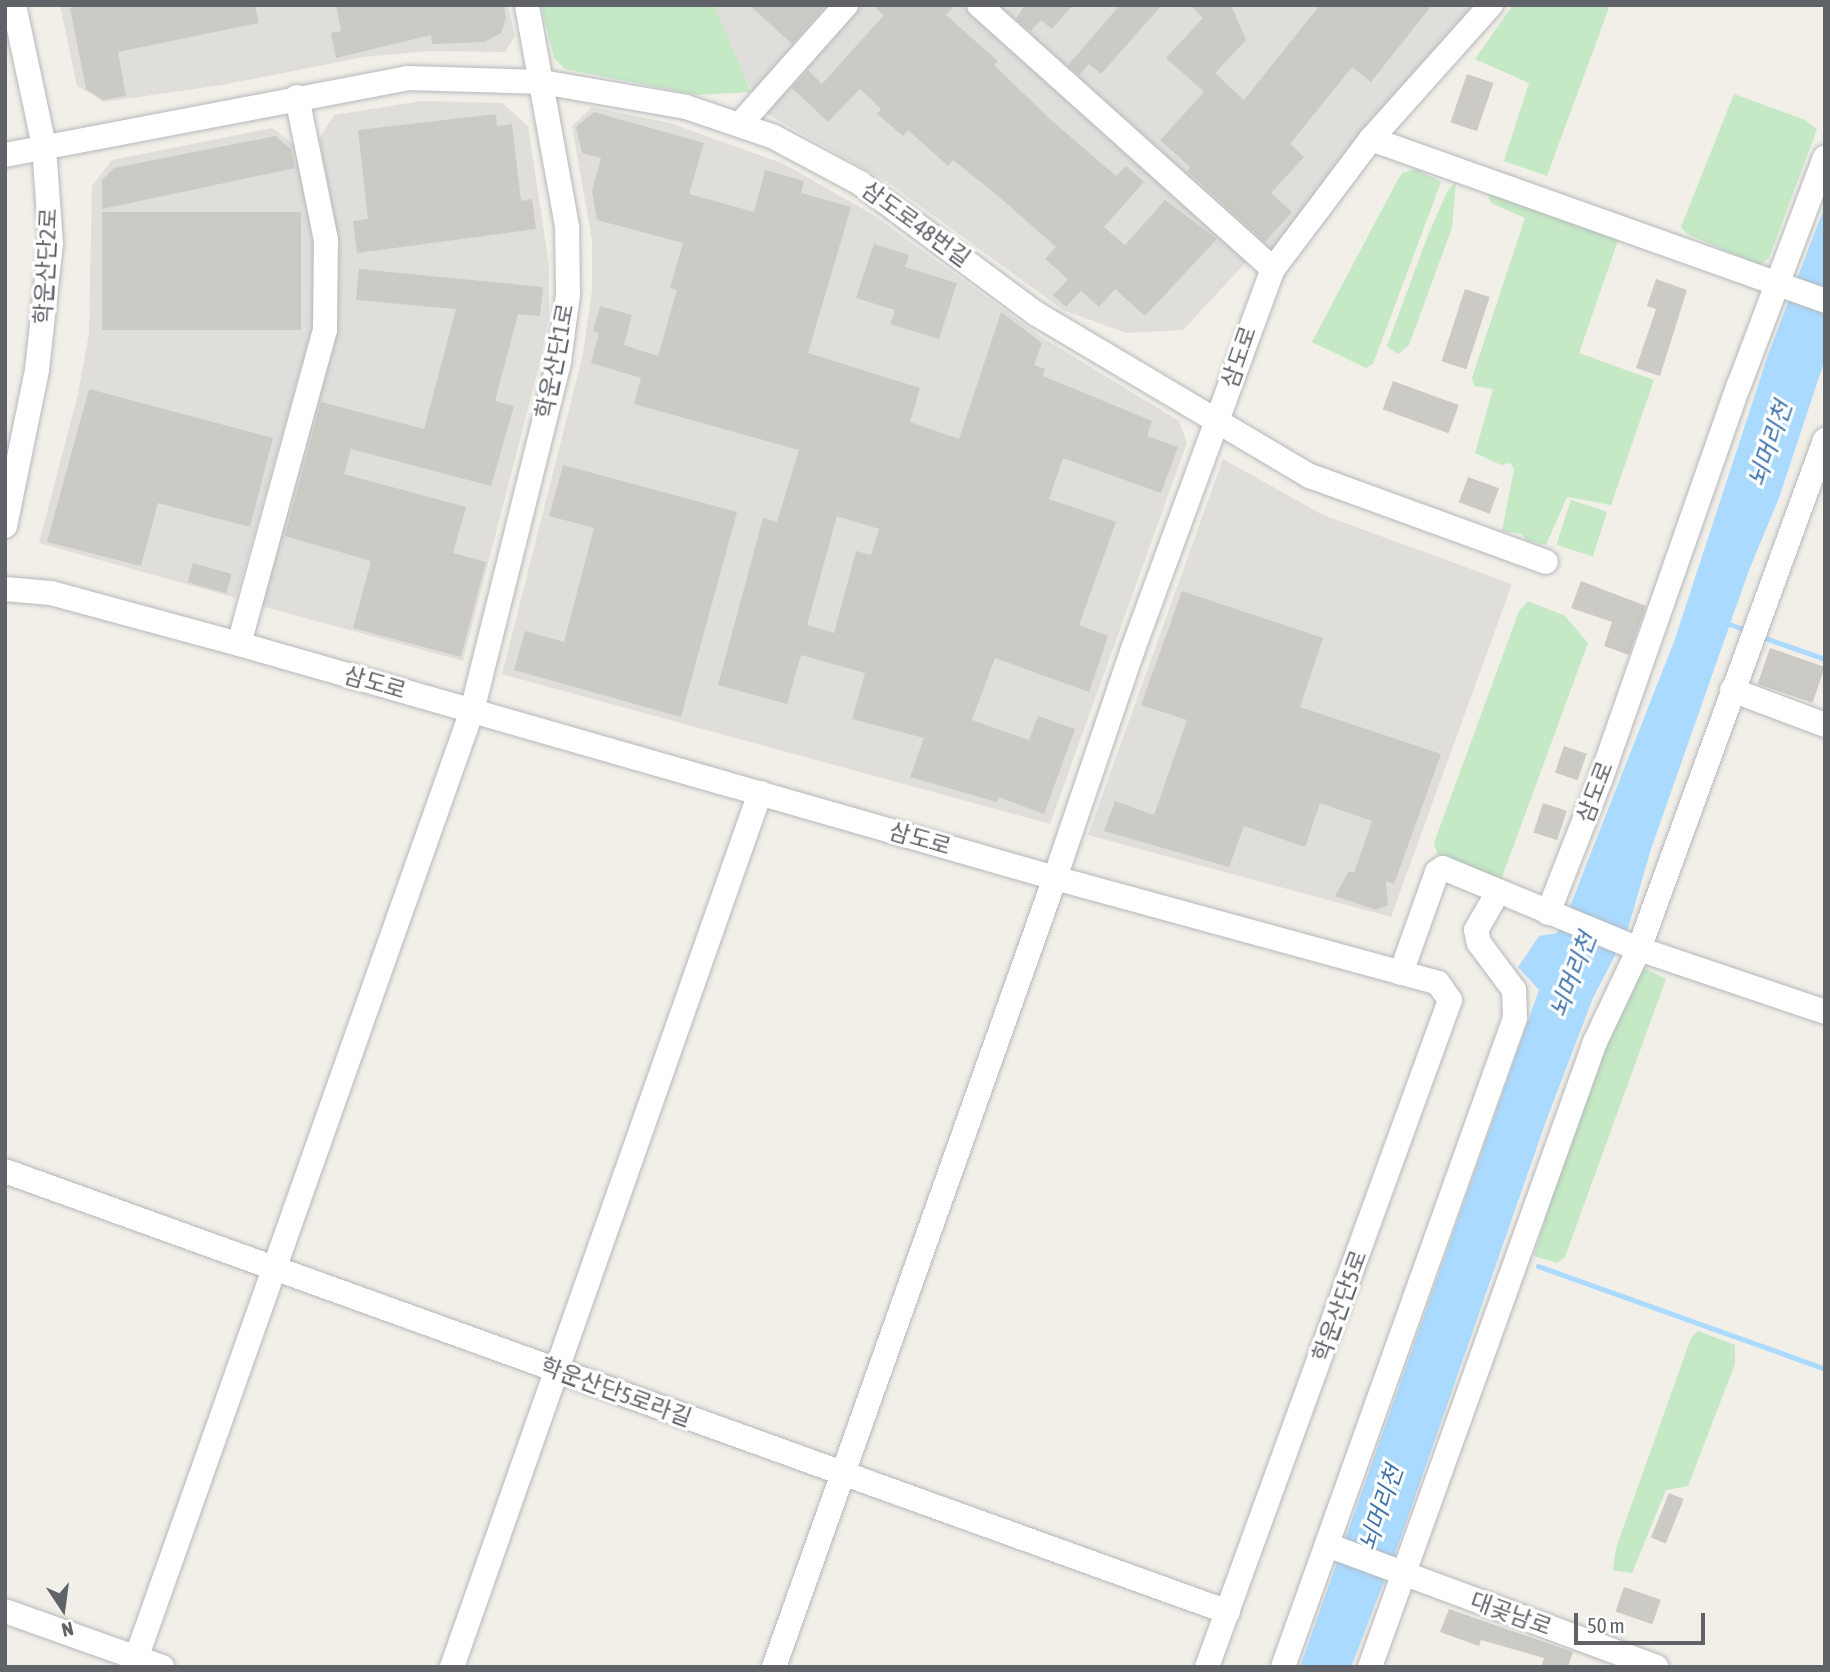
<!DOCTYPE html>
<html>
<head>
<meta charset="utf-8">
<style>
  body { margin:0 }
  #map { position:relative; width:1830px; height:1672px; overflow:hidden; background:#f1efe8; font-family:"Asap Condensed","Noto Sans KR",sans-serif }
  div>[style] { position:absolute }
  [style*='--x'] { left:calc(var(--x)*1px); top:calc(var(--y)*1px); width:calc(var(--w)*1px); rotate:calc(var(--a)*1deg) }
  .industrial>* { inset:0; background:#e0deda }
  .green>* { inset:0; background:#c5e8c5; transform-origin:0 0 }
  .water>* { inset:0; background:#aadaff }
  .stream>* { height:5px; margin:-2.5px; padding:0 2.5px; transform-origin:2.5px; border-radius:2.5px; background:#aadaff }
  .building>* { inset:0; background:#cccac5; transform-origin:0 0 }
  .roads { filter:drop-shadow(0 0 2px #b5b8bc) drop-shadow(0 0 2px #b5b8bc) }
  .minor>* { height:24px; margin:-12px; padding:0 12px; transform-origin:12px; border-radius:12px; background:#fff }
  span { translate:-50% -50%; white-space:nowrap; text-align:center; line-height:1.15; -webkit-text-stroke:6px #fff; paint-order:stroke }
  .street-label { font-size:23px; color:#5f6368 }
  .water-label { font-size:24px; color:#4174aa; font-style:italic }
  .frame { position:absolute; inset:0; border:7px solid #5f6368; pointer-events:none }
  .north { position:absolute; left:28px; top:1574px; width:70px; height:70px; -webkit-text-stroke:5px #fff; paint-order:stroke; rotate:167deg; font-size:19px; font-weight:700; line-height:28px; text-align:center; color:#5f6368 }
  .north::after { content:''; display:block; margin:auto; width:24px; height:32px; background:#5f6368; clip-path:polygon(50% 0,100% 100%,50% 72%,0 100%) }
  .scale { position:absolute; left:1574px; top:1613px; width:131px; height:32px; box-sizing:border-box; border:4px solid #5f6368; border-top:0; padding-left:9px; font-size:21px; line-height:24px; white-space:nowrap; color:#5f6368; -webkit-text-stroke:5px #fff; paint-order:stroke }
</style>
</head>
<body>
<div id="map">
  <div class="industrial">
    <i style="clip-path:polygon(60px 5px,508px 5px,515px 36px,505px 52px,428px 51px,364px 57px,222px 85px,104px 102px,77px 86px)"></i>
    <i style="clip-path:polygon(714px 5px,1482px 5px,1260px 268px,1249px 259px,1183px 330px,1126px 333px,1063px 310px,886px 181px,769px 115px,739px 71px)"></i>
    <i style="clip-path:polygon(422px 101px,502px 103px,528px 126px,549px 265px,549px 315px,542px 354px,463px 661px,261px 606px,336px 335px,339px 243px,319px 139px,334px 115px)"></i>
    <i style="clip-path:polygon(592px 107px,670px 123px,784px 164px,872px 214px,1043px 338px,1179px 421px,1187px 443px,1050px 824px,502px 674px,583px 354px,592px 290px,592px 240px,572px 126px)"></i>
    <i style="clip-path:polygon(272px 128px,294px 144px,309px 216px,315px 260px,313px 325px,236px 598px,39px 543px,78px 394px,89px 333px,92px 186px,112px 160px)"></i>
    <i style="clip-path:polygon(1223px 459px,1323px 515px,1512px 584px,1391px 917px,1088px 835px)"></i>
  </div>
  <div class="green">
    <i style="clip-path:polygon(541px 5px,714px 5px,751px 92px,698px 95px,565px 69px,554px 58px)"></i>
    <i style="clip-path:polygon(1513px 5px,1610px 5px,1547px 176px,1504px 161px,1529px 83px,1475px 59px)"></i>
    <i style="clip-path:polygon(1734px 94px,1805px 120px,1817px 129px,1769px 258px,1760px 265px,1687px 234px,1681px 227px)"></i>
    <i style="clip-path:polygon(1416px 169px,1441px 182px,1373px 364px,1366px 368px,1312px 342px,1396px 183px,1402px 173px)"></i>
    <i style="clip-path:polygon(1456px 182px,1452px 228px,1409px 345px,1398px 354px,1387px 346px,1428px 235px,1448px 190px)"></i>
    <i style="clip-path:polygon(1485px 188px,1620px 235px,1579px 353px,1654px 380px,1611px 505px,1567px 497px,1546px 545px,1526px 540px,1522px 534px,1502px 531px,1514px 469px,1510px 463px,1501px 465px,1475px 453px,1493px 389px,1474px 386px,1472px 378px,1525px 218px,1491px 203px)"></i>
    <i style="left:1571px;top:500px;width:38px;height:47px;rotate:18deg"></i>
    <i style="clip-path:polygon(1528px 601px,1565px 616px,1588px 643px,1501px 880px,1438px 855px,1434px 843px,1519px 611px)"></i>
    <i style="clip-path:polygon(1640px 966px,1666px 979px,1565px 1257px,1557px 1263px,1534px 1256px,1584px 1095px)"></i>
    <i style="clip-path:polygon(1698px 1331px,1735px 1345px,1735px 1364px,1688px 1486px,1666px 1490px,1632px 1573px,1613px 1570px,1616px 1548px,1691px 1338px)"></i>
  </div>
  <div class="water">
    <i style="clip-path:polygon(1825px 206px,1825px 359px,1779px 498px,1749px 570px,1651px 849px,1627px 932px,1593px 998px,1546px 1121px,1400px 1540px,1351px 1667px,1300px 1667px,1539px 990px,1518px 967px,1539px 936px,1557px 933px,1569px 909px,1675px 639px,1768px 355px)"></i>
  </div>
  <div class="stream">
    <i style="--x:1726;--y:623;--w:18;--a:19"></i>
    <i style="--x:1765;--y:638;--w:64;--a:19.3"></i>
    <i style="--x:1538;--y:1266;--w:305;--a:19.7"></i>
  </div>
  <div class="building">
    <i style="clip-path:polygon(85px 5px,255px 5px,259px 23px,118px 52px,126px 96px,103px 100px,86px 89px,70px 8px)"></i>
    <i style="clip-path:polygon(336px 5px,504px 5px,506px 18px,501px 33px,484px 42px,432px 44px,431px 35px,336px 58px,331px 33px,341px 31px)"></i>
    <i style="clip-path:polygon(749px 5px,826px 5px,792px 44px)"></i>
    <i style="clip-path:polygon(873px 5px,955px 5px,946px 15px,998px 61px,994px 65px,1051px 120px,1116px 176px,1126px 166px,1144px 182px,1104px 227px,1125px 245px,1165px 200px,1217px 239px,1145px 316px,1115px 289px,1099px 307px,1081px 291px,1066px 307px,1053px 295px,1068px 279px,1045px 259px,1056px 247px,997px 195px,953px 160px,948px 166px,908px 130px,903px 136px,877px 114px,881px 109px,860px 89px,828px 122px,792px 88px,808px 70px,822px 84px,884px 15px)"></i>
    <i style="clip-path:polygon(1025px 5px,1073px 5px,1052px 29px,1041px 20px,1031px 31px,1016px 19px)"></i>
    <i style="clip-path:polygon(1120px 5px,1162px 5px,1101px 74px,1089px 64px,1079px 75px,1068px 65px)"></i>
    <i style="clip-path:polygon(1190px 5px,1231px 5px,1246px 40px,1215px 73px,1244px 100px,1320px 5px,1432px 5px,1371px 82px,1352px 67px,1290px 144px,1304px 157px,1271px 193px,1292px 212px,1265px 242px,1187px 171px,1190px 167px,1160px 140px,1204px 92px,1166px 58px,1203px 18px)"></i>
    <i style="left:1467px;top:74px;width:28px;height:51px;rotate:19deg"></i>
    <i style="clip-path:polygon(evenodd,594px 112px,704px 143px,689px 194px,754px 212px,765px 170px,804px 181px,801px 193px,851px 207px,808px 353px,920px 388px,910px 422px,959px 439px,1001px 312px,1042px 343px,1034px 365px,1045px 369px,1043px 376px,1152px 421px,1147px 436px,1178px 447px,1161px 493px,1063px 458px,1049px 499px,1116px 522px,1079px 625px,1108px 636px,1100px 660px,1089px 692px,995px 658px,972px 720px,1029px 740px,1038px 716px,1075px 729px,1044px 814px,999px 797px,997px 802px,910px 777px,924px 738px,852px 719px,865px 673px,801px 655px,787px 704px,718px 685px,763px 518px,777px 522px,799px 450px,634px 404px,641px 378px,591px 363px,599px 333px,593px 331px,600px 306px,632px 315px,624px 345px,658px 356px,677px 290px,670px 288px,683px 243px,597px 220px,592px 191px,601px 158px,582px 153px,576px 127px,594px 112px,837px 516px,879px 529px,871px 555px,856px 551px,834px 633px,807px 625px,837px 516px)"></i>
    <i style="clip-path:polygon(496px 114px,497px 126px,512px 124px,521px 201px,532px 199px,536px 229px,357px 253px,353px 221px,368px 219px,358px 130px)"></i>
    <i style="clip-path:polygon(275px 136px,291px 149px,295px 168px,102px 209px,102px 180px,114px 168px)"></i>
    <i style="left:301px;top:212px;width:118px;height:199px;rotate:90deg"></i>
    <i style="clip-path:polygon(874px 244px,909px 255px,905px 267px,957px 283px,939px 339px,890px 324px,895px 310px,856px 298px)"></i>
    <i style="clip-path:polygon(359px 269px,543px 287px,540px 316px,518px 314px,495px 401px,514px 406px,491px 486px,351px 449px,344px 474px,466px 507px,453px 553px,486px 562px,461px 657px,353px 628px,371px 561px,285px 536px,321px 402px,424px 429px,456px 309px,356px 300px)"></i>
    <i style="clip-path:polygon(1656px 279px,1687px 290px,1660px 376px,1636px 368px,1656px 309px,1647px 306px)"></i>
    <i style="left:1465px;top:289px;width:26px;height:76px;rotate:18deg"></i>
    <i style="left:1393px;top:381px;width:70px;height:30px;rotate:20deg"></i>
    <i style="clip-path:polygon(89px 389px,273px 438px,250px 527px,158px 503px,141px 566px,47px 542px)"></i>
    <i style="clip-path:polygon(563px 465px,737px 512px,681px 717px,514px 670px,525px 631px,564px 642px,594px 528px,549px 516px)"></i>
    <i style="left:1468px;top:477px;width:33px;height:27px;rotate:20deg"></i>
    <i style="left:193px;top:563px;width:40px;height:20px;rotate:16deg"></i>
    <i style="clip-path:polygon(1581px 581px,1646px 606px,1629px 655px,1604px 646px,1612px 622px,1571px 608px)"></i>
    <i style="clip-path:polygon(1182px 591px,1323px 638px,1300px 707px,1441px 754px,1394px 884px,1386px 881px,1388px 905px,1376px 910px,1335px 896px,1349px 871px,1354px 873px,1372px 821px,1320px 803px,1305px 847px,1244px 826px,1229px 867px,1104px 831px,1115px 801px,1154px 815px,1187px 720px,1141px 705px)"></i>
    <i style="left:1770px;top:648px;width:58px;height:38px;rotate:19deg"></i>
    <i style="left:1564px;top:746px;width:24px;height:28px;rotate:19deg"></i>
    <i style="left:1543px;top:803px;width:25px;height:31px;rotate:18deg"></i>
    <i style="left:1669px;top:1493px;width:16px;height:48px;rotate:22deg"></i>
    <i style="left:1624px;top:1587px;width:39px;height:26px;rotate:19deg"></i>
    <i style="clip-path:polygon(1449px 1609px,1573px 1652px,1568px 1667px,1541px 1667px,1544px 1658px,1481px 1640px,1479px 1646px,1440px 1632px)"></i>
  </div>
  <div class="roads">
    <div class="minor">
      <i style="--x:979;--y:5;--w:395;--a:41.9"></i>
      <i style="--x:741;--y:123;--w:158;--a:-48.3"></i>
      <i style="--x:1371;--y:139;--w:482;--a:19.6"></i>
      <i style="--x:5;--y:155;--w:409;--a:-10.8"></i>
      <i style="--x:407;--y:78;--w:135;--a:1.7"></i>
      <i style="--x:542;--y:82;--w:146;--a:9.8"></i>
      <i style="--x:686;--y:107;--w:93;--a:18.8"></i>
      <i style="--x:774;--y:137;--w:98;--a:28.1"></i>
      <i style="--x:860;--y:183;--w:218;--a:36.6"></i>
      <i style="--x:1035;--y:313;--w:320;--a:30.7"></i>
      <i style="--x:1310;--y:476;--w:251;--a:20"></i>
      <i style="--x:5;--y:526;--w:159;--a:-78.4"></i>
      <i style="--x:37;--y:370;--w:127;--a:-83.7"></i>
      <i style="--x:51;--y:244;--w:98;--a:-94.1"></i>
      <i style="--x:44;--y:146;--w:144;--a:-102"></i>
      <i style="--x:5;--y:589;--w:46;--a:5"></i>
      <i style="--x:51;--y:593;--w:195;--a:15.2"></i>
      <i style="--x:239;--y:644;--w:849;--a:16"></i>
      <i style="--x:1055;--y:878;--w:242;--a:-71.2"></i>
      <i style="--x:1133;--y:649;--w:405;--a:-69.8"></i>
      <i style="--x:1273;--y:269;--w:163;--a:-53"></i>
      <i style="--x:1371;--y:139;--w:180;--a:-48.2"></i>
      <i style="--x:239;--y:644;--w:326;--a:-74.7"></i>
      <i style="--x:325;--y:330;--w:90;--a:-89.4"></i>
      <i style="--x:326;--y:240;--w:146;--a:-101.5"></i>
      <i style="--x:1732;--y:690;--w:99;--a:20.6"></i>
      <i style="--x:1548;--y:913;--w:145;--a:-68.6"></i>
      <i style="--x:1601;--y:778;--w:417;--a:-70.7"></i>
      <i style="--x:1739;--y:385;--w:243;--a:-69.3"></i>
      <i style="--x:1401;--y:973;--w:107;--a:-70.4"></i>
      <i style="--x:1437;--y:872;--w:7;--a:-34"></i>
      <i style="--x:1443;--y:868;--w:212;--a:22.5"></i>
      <i style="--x:1639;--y:949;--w:196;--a:18.7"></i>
      <i style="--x:5;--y:1171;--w:1300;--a:19.83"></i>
      <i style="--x:1327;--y:1545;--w:351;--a:20.3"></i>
      <i style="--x:5;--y:1611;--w:167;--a:19.6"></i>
      <i style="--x:133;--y:1667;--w:1014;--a:-70.48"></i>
      <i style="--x:472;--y:711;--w:361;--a:-76"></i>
      <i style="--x:559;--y:361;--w:68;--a:-82.3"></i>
      <i style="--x:568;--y:294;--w:68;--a:-90.8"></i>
      <i style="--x:567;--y:226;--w:225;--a:-100.3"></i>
      <i style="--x:452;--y:1667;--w:927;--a:-70.59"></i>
      <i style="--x:774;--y:1667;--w:838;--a:-70.4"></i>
      <i style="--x:1055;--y:878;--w:397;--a:15.3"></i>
      <i style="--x:1438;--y:983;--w:21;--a:55"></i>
      <i style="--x:1450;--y:1000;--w:710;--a:110.02"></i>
      <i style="--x:1283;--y:1667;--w:689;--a:-70.33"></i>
      <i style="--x:1515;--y:1018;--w:28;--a:-92"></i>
      <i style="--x:1514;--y:990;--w:59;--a:-126.7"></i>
      <i style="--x:1479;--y:943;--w:13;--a:-103"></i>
      <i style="--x:1476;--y:930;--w:44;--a:-59.9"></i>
      <i style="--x:1370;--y:1667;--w:664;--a:-70.2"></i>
      <i style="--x:1595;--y:1042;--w:103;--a:-64.7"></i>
      <i style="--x:1639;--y:949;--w:542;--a:-69.93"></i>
    </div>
  </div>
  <div class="street-label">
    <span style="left:916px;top:224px;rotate:36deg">삼도로48번길</span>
    <span style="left:46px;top:266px;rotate:-87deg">학운산단2로</span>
    <span style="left:1239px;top:357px;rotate:-71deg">삼도로</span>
    <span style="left:555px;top:361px;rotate:-79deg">학운산단1로</span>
    <span style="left:375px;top:683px;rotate:16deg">삼도로</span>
    <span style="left:1595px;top:792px;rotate:-69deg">삼도로</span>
    <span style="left:920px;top:839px;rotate:16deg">삼도로</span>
    <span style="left:1340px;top:1306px;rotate:-70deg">학운산단5로</span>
    <span style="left:616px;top:1392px;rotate:20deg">학운산단5로라길</span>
    <span style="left:1511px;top:1614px;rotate:20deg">대곶남로</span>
  </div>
  <div class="water-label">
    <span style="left:1770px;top:444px;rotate:-71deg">뇌머리천</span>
    <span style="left:1573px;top:975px;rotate:-69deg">뇌머리천</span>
    <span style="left:1381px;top:1508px;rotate:-71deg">뇌머리천</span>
  </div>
  <div class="frame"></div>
  <div class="north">N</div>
  <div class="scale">50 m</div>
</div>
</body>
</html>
